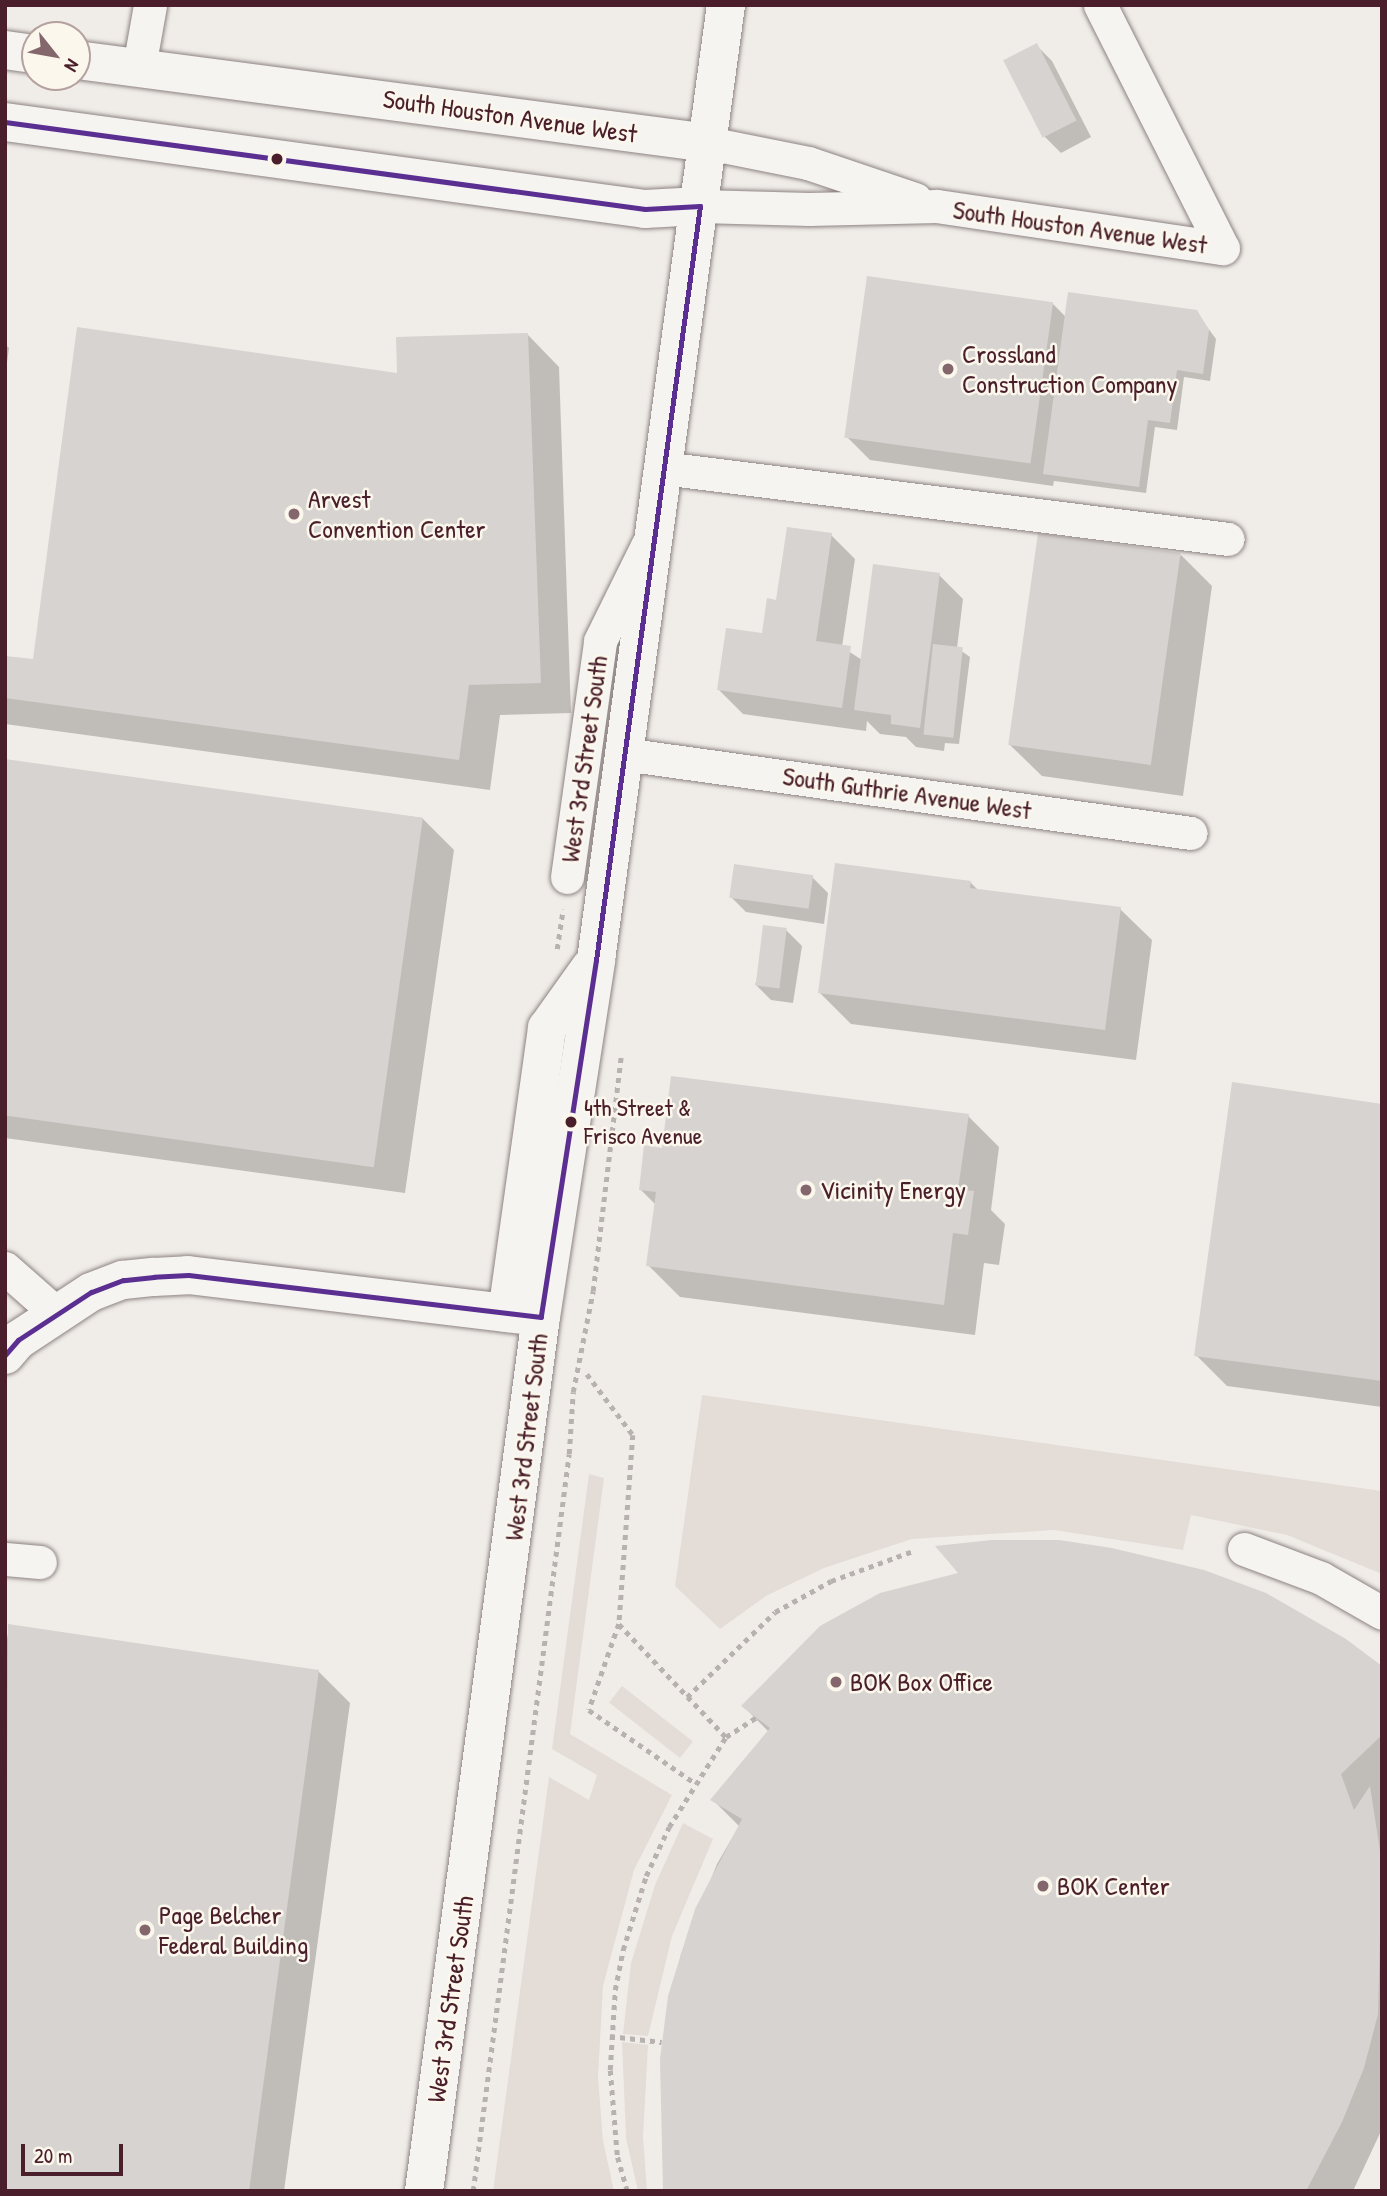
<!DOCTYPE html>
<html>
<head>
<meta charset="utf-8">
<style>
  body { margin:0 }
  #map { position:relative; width:1387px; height:2196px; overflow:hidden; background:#f0ede8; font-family:"Patrick Hand",sans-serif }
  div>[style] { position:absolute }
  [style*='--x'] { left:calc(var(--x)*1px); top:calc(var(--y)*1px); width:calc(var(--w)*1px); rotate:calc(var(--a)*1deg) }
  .green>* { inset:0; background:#e4ddd7; transform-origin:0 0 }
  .shadow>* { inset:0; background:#0003 }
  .building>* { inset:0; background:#d7d3d0; transform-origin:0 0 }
  .path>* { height:4.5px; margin-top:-2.25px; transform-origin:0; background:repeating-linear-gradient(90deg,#b7b2b0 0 5px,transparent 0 10px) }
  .roads { filter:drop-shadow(0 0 2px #8d8383) drop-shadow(0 0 2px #8d8383) }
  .minor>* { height:33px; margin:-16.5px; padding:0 16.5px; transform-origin:16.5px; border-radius:16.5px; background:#f5f4f0 }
  .major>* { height:38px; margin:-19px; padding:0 19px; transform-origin:19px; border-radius:19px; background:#f5f4f0 }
  .bus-1>* { height:5px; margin:-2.5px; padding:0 2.5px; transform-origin:2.5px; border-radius:2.5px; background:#5b2e91 }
  .dots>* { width:19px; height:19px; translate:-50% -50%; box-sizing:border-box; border:4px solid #fbf7ec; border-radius:50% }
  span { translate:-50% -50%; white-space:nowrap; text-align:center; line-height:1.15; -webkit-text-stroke:5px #fbf7ec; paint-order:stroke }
  .bus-label { font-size:24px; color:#4a1f2b }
  .left { translate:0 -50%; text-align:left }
  .street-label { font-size:26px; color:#4a1f2b }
  .poi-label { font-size:26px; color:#4a1f2b }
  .frame { position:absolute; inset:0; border:7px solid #4a1f2b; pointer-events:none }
  .north { position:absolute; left:21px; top:21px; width:70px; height:70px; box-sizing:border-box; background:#fbf7ec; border:2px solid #b4a19f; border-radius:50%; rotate:121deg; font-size:19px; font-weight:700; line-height:28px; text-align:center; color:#4a1f2b }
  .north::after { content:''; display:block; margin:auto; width:24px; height:32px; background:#84676d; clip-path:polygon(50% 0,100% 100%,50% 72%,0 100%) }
  .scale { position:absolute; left:21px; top:2144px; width:102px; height:32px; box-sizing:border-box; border:4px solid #4a1f2b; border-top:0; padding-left:9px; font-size:21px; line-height:24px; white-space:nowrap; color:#4a1f2b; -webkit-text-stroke:5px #fbf7ec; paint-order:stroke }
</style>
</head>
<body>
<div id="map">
  <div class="green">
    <i style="clip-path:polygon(702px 1395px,1382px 1491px,1382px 1574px,1287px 1535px,1191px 1515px,1183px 1550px,1054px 1530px,912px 1539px,824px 1568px,766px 1596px,720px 1629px,675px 1586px)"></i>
    <i style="clip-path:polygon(589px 1474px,604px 1478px,570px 1734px,672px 1795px,634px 1870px,603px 1986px,598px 2077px,603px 2141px,614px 2191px,493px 2191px,549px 1777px,589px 1800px,597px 1775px,552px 1749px)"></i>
    <i style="left:622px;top:1686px;width:90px;height:21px;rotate:38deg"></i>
    <i style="clip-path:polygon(683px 1823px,713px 1839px,672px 1936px,648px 2036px,623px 2034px,631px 1963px,655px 1885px)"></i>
    <i style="clip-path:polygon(622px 2042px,648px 2045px,643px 2137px,647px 2191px,638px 2191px,626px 2138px)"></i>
  </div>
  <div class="shadow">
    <i style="clip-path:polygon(1036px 45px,1052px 61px,1091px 137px,1061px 153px,1045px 137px)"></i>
    <i style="clip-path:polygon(1052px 303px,1066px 317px,1196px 312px,1216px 339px,1210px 381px,1184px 377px,1177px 430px,1155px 427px,1146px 493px,1054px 481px,1053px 486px,870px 460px,846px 436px)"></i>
    <i style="clip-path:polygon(528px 335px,559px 367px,571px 713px,500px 715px,490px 790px,5px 724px,5px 658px,35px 661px,398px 375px)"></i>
    <i style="clip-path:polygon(5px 344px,9px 348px,5px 377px)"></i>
    <i style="clip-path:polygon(831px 535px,855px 559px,842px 647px,862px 660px,939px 575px,963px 599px,957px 648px,970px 657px,959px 744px,945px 743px,944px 751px,916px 747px,906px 737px,880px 734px,867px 721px,866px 731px,743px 714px,719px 690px,763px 635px,778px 602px)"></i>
    <i style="clip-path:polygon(1181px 555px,1212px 586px,1183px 796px,1042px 776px,1010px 745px)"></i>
    <i style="clip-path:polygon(5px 761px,422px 818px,454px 850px,405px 1193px,5px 1138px)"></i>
    <i style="clip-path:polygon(812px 877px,828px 893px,824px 924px,746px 912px,730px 896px)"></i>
    <i style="clip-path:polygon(970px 882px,979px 891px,1120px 909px,1152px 940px,1136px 1060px,851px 1024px,820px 993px)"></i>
    <i style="clip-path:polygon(786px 930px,802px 946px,793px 1003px,771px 1000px,755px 984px)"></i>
    <i style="clip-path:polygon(1382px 1106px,1382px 1407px,1227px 1386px,1196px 1355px)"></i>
    <i style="clip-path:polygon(968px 1116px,999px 1147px,991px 1210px,1005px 1224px,999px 1265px,984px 1263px,975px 1335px,680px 1297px,648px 1265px,656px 1205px,640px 1189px,663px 1150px)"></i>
    <i style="clip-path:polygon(9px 1626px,318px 1671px,350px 1703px,284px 2191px,5px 2191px,5px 1654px)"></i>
    <i style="clip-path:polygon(1382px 1668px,1382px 2129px,1353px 2191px,664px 2191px,661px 2059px,681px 1954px,717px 1864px,739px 1826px,713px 1800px,769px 1732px,743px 1706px)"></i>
  </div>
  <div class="building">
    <i style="left:1037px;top:43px;width:87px;height:38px;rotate:63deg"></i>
    <i style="left:867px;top:276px;width:188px;height:163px;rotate:8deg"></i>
    <i style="clip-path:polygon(1068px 292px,1197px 310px,1209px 330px,1203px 374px,1177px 370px,1170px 423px,1148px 420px,1139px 487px,1043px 474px)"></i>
    <i style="clip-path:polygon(77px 327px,397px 373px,396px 337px,528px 333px,541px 683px,469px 685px,459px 760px,5px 698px,5px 656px,33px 659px)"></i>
    <i style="clip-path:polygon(787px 527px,832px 533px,816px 641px,851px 646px,842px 708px,717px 690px,726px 628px,762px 633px,767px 598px,776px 600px)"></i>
    <i style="left:1038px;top:533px;width:144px;height:214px;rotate:8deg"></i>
    <i style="clip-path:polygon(873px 564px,940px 573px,920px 728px,891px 724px,891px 715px,854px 710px)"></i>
    <i style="left:933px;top:644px;width:30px;height:91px;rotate:6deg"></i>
    <i style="left:5px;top:759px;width:422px;height:353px;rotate:8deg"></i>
    <i style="clip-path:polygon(835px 863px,971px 881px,970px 888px,1121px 907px,1105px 1030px,818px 993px)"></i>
    <i style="left:734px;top:864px;width:80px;height:34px;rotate:8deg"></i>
    <i style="left:763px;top:925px;width:24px;height:61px;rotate:7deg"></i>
    <i style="clip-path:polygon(671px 1076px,969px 1114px,958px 1189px,974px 1191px,968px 1235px,953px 1233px,944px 1305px,646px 1266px,656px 1192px,639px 1190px,644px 1145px,662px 1148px)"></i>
    <i style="clip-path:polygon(1232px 1082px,1382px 1104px,1382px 1381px,1194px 1356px)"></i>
    <i style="clip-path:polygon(992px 1540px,1059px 1540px,1112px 1548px,1204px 1570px,1266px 1593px,1346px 1639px,1382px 1666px,1382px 1735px,1341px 1774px,1354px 1810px,1370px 1786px,1382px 1864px,1378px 2014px,1364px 2068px,1342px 2122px,1306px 2191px,663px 2191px,660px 2059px,668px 1996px,695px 1909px,742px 1819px,710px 1800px,770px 1728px,741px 1706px,820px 1626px,880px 1593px,958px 1573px,935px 1546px)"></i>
    <i style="clip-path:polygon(8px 1624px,319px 1670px,249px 2191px,5px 2191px)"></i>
  </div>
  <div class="path">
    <i style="--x:557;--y:949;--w:40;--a:-81.5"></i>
    <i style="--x:587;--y:1374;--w:76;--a:53"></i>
    <i style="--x:633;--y:1435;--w:190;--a:94.2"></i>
    <i style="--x:619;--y:1624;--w:156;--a:46.6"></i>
    <i style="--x:619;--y:1624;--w:91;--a:109.2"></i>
    <i style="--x:589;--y:1710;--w:129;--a:34.6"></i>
    <i style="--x:687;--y:1697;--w:122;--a:-44"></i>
    <i style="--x:775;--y:1612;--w:64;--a:-29"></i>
    <i style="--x:831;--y:1581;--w:87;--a:-20.1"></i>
    <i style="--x:610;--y:2036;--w:52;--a:6.6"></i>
    <i style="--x:473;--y:2191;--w:743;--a:-82.58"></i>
    <i style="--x:569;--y:1454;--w:62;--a:-86.3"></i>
    <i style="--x:573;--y:1392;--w:103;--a:-78.8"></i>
    <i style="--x:593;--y:1291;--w:238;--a:-83.2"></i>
    <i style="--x:627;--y:2191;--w:37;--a:-106"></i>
    <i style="--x:617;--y:2155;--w:85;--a:-94.7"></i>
    <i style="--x:610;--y:2070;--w:80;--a:-86.4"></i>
    <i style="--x:615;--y:1990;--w:41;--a:-78.7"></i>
    <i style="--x:623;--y:1950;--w:77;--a:-72.7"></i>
    <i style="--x:646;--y:1876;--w:54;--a:-64.9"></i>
    <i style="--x:669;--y:1827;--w:107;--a:-57.7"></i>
    <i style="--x:726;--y:1737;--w:37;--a:-33"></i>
  </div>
  <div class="roads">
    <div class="minor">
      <i style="--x:1100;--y:5;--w:272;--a:63.2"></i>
      <i style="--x:139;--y:67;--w:63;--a:-79.9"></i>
      <i style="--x:708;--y:143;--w:102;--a:11.3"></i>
      <i style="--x:808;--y:163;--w:113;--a:18.6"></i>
      <i style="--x:700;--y:206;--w:109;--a:1.6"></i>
      <i style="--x:809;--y:209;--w:128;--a:-1.3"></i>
      <i style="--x:937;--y:206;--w:289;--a:8.4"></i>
      <i style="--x:663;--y:468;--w:569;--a:7.16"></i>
      <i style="--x:623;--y:754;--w:573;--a:7.92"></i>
      <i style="--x:567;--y:877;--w:238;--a:-82"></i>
      <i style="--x:600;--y:641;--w:106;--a:-63.7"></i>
      <i style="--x:5;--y:1268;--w:69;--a:41.5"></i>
      <i style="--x:1244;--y:1549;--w:82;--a:20.6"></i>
      <i style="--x:1321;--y:1578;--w:70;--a:29.8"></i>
      <i style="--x:5;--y:1559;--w:35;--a:5"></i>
    </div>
    <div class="major">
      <i style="--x:5;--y:50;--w:30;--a:8"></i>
      <i style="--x:77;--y:60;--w:636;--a:7.49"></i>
      <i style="--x:5;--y:122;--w:646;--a:7.74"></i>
      <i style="--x:645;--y:209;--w:55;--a:-3.1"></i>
      <i style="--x:507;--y:1313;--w:288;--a:-82"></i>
      <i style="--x:547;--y:1028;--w:74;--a:-54.4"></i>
      <i style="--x:5;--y:1355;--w:20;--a:-49"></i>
      <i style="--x:18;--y:1340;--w:87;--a:-33.3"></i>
      <i style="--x:91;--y:1292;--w:34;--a:-21"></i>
      <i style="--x:123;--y:1280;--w:31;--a:-6"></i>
      <i style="--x:154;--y:1277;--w:34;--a:-3"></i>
      <i style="--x:188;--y:1275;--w:355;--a:6.8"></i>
      <i style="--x:424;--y:2191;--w:882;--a:-82.38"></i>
      <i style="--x:541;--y:1317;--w:361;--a:-81.2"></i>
      <i style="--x:596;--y:960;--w:964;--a:-82.25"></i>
    </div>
  </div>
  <div class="bus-1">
    <i style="--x:5;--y:122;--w:646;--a:7.74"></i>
    <i style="--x:645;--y:209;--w:55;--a:-3.1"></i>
    <i style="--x:700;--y:206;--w:761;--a:97.85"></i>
    <i style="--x:596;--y:960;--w:361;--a:98.8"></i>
    <i style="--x:541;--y:1317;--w:355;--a:-173.2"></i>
    <i style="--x:188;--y:1275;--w:34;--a:177"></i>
    <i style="--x:154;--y:1277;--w:31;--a:174"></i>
    <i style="--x:123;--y:1280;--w:34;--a:159"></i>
    <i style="--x:91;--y:1292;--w:87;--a:146.7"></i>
    <i style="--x:18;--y:1340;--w:20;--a:131"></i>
  </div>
  <div class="dots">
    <i style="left:277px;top:159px;background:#4a1f2b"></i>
    <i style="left:948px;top:369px;background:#84676d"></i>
    <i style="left:294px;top:514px;background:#84676d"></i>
    <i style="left:571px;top:1122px;background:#4a1f2b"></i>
    <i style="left:806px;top:1190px;background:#84676d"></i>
    <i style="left:836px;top:1682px;background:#84676d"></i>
    <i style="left:1043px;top:1886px;background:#84676d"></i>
    <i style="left:145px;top:1930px;background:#84676d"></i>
  </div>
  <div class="bus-label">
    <span class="left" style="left:584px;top:1122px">4th Street &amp;<br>Frisco Avenue</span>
  </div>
  <div class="street-label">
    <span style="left:510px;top:116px;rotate:8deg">South Houston Avenue West</span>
    <span style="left:1080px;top:227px;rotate:8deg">South Houston Avenue West</span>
    <span style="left:584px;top:759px;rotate:-82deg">West 3rd Street South</span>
    <span style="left:907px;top:793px;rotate:8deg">South Guthrie Avenue West</span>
    <span style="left:526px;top:1437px;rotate:-83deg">West 3rd Street South</span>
    <span style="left:450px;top:1999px;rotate:-82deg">West 3rd Street South</span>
  </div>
  <div class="poi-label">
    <span class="left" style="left:962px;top:369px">Crossland<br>Construction Company</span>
    <span class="left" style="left:308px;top:514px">Arvest<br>Convention Center</span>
    <span class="left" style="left:820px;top:1190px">Vicinity Energy</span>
    <span class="left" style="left:850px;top:1682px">BOK Box Office</span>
    <span class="left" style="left:1057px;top:1886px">BOK Center</span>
    <span class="left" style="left:159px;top:1930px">Page Belcher<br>Federal Building</span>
  </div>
  <div class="frame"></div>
  <div class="north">N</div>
  <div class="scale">20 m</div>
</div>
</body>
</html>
